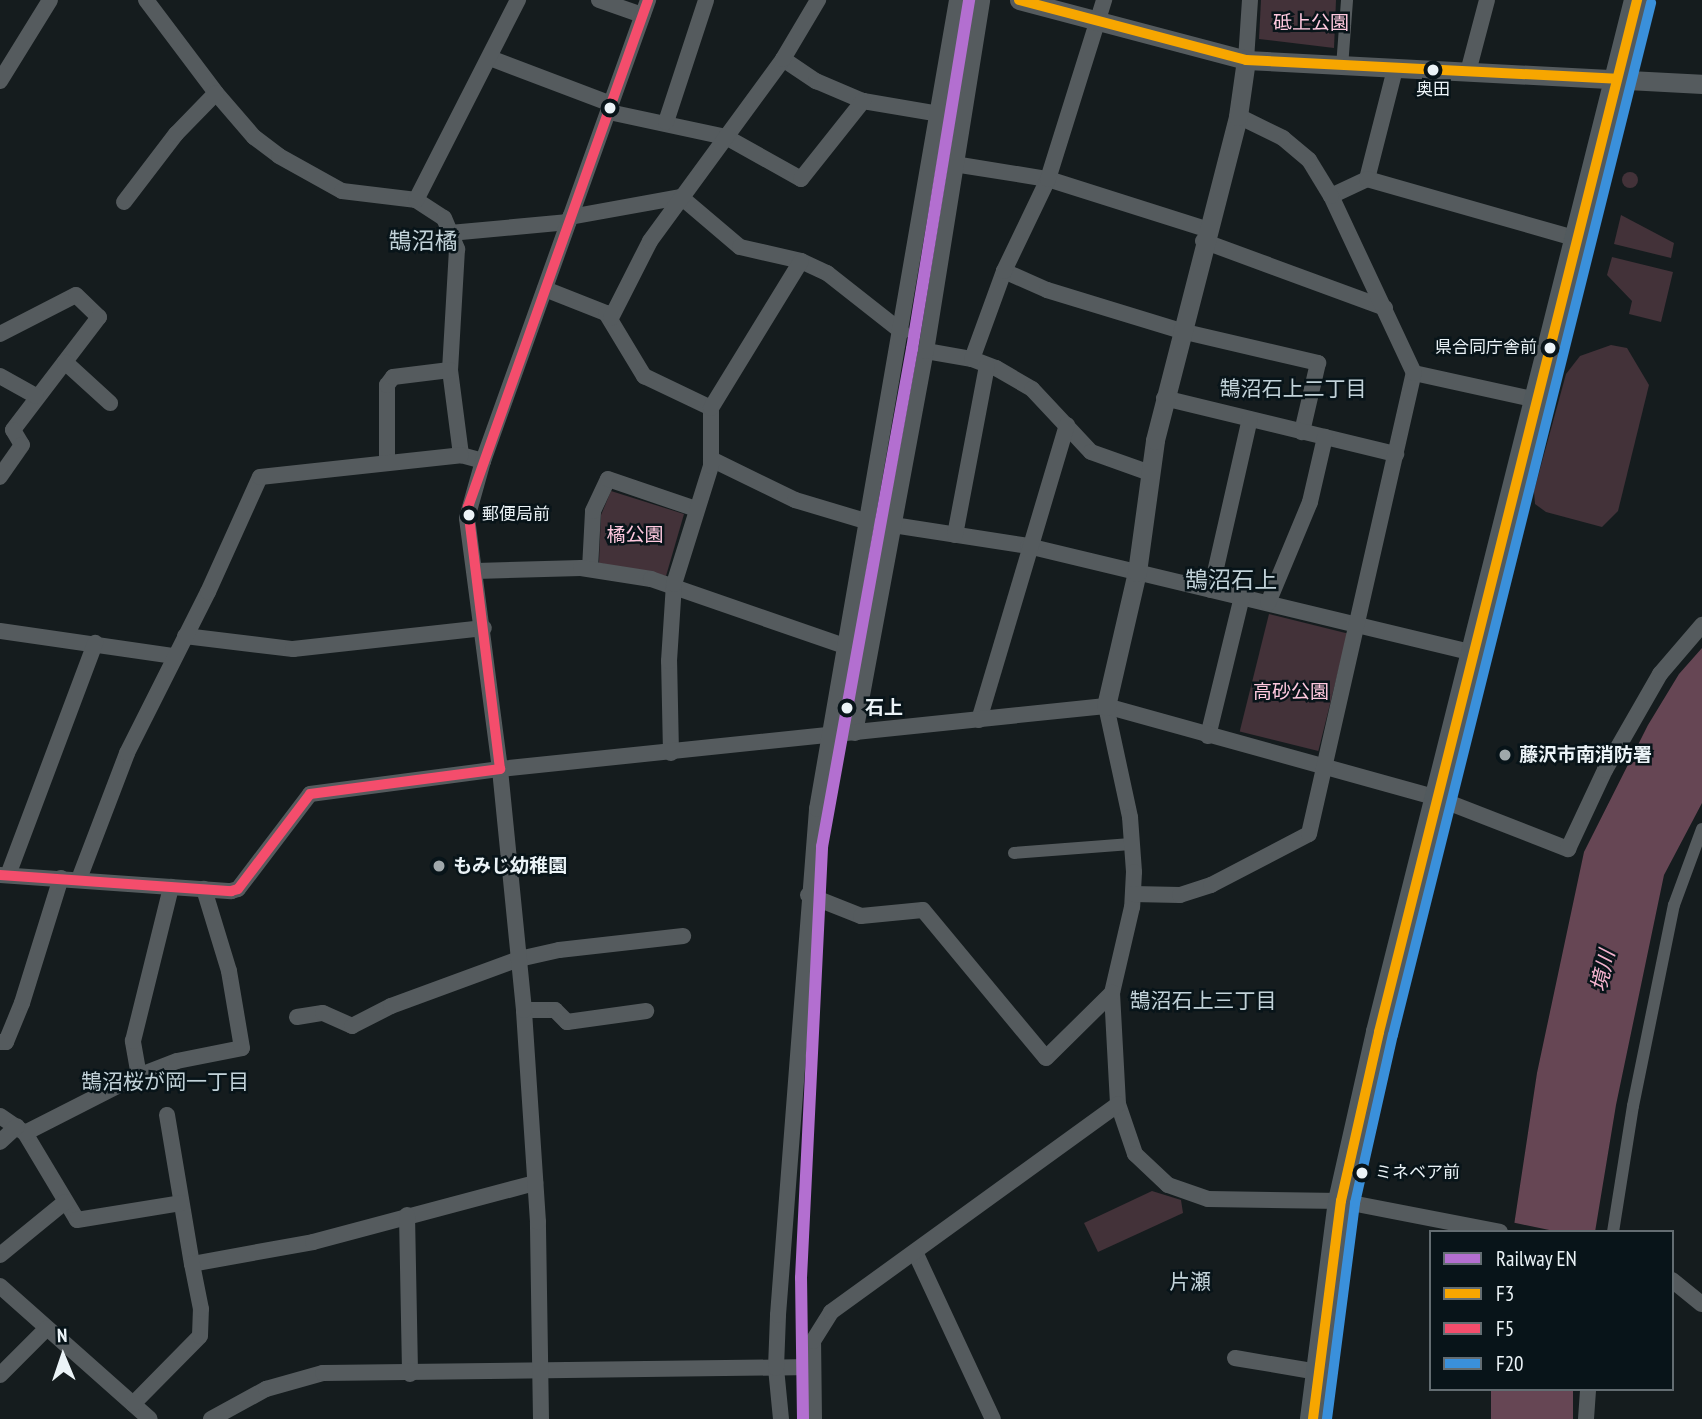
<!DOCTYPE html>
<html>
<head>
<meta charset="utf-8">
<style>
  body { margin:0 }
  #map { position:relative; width:1702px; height:1419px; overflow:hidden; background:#151c1e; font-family:"PT Sans Narrow","Noto Sans JP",sans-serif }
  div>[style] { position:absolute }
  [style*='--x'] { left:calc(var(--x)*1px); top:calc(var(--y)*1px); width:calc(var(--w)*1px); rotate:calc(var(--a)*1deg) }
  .green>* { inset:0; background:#433239; transform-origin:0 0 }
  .round { border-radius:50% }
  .water>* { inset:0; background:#664654; transform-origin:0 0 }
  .pier>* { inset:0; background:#151c1e }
  .pedestrian>* { height:12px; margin:-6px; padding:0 6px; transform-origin:6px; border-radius:6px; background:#555b5e }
  .minor>* { height:16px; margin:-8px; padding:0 8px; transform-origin:8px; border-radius:8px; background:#555b5e }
  .tertiary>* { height:19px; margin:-9.5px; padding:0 9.5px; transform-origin:9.5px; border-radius:9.5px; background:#555b5e }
  .trunk>* { height:26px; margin:-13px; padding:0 13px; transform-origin:13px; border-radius:13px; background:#525a5e }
  .bus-1>* { height:10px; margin:-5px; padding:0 5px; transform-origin:5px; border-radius:5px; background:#f7a600 }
  .bus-2>* { height:10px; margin:-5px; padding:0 5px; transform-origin:5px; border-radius:5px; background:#f44d6c }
  .bus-3>* { height:10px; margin:-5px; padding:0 5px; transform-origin:5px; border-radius:5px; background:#3a90db }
  .rail-1>* { height:12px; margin:-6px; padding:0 6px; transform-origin:6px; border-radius:6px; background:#b36fd0 }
  .dots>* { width:19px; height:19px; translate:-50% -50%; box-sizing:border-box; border:4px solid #081419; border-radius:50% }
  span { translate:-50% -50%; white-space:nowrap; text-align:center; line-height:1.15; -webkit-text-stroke:5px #081419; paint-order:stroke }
  .bus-label { font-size:17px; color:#ebf3f7 }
  .right { translate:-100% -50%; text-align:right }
  .left { translate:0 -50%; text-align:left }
  .park-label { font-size:19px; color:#ffc9df }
  .stop-label { font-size:19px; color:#ebf3f7; font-weight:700 }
  .poi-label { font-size:19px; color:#ebf3f7; font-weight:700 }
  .neighbourhood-label { font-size:21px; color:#c2d2d9 }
  .water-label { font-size:21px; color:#f4b3ce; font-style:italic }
  .quarter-label { font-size:23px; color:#c2d2d9 }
  .legend { position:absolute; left:1429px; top:1230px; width:245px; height:161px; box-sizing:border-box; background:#081419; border:2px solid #636d72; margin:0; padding:9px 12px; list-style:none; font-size:21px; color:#ebf3f7 }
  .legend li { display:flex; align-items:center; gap:14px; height:35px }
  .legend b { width:35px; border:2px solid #636d72 }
  .north { position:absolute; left:28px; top:1321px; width:70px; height:70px; -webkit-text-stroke:5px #081419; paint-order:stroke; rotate:358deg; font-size:19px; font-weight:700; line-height:28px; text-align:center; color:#ebf3f7 }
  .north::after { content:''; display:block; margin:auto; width:24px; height:32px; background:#ebf3f7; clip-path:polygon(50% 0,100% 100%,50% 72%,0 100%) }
</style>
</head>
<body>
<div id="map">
  <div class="green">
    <i style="clip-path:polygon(1261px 0,1336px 0,1334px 48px,1259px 39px)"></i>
    <i class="round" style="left:1622px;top:172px;width:16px;height:16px"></i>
    <i style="clip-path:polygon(1621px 215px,1674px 243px,1671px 258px,1614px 244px)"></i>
    <i style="clip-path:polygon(1612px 257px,1673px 272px,1661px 322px,1629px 314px,1632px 301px,1607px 275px)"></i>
    <i style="clip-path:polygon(1611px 345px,1627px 348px,1649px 385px,1618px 511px,1602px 527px,1546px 512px,1535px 504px,1534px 491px,1566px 374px,1580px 356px)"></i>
    <i style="clip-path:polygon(611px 491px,684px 514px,666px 576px,599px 563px,601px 515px)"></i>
    <i style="left:1269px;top:614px;width:81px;height:121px;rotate:14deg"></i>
    <i style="clip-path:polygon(1152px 1191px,1181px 1200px,1183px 1213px,1098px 1252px,1084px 1223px)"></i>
  </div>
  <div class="water">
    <i style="clip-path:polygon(1702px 648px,1702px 803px,1664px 875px,1616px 1105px,1595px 1232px,1513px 1232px,1537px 1073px,1584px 852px,1648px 725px,1679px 674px)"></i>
    <i style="left:1491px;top:1389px;width:82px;height:30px"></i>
  </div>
  <div class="pier">
    <i style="clip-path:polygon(1511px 1222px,1559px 1232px,1509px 1232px)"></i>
  </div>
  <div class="pedestrian">
    <i style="--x:1342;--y:67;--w:67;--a:-85.7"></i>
    <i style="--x:1014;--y:853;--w:117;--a:-4.4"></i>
    <i style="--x:1613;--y:1232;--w:128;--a:-81"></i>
    <i style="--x:1633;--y:1106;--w:205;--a:-78.5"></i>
    <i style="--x:1674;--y:905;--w:81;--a:-69.8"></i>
  </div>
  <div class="minor">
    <i style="--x:146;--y:0;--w:116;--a:53"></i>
    <i style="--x:216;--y:93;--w:58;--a:49.2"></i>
    <i style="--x:254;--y:137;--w:31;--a:37"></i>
    <i style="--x:279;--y:156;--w:72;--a:29.1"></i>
    <i style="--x:342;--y:191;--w:75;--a:6.9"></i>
    <i style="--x:416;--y:200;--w:33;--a:33"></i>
    <i style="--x:444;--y:218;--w:34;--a:67"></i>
    <i style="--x:457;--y:249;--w:121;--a:93.3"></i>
    <i style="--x:450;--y:370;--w:86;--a:82.6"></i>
    <i style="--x:461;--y:455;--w:23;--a:15"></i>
    <i style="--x:599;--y:0;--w:46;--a:19.2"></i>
    <i style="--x:490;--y:58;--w:129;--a:20.8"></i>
    <i style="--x:783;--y:59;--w:40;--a:34"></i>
    <i style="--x:816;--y:81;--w:51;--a:23.1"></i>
    <i style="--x:863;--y:101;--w:77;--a:9.7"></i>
    <i style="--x:1246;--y:60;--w:60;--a:-86.2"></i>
    <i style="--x:1468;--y:72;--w:74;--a:-75.2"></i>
    <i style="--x:0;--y:81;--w:95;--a:-58.3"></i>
    <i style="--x:609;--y:112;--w:120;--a:12.1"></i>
    <i style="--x:726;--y:137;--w:86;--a:29.2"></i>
    <i style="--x:801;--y:179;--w:100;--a:-51.5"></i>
    <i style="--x:666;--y:122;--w:128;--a:-71.8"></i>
    <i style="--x:954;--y:164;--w:95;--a:9.1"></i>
    <i style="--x:1048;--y:179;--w:166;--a:17.6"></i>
    <i style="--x:1367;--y:179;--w:114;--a:-75.7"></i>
    <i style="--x:1331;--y:196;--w:40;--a:-25"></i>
    <i style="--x:1367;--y:179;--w:218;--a:15.9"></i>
    <i style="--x:416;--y:200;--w:225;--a:-63"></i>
    <i style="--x:124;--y:202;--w:86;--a:-52.6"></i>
    <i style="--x:176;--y:134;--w:57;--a:-45.7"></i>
    <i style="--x:570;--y:217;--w:113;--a:-10.2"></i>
    <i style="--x:681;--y:197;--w:77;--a:40.3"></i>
    <i style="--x:740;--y:247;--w:63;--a:12.9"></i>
    <i style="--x:801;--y:261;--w:29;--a:25"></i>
    <i style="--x:827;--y:273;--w:95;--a:38.2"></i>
    <i style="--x:450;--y:233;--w:119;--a:-5.3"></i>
    <i style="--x:1203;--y:241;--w:194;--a:20.2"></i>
    <i style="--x:1004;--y:271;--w:47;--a:23.8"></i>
    <i style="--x:1047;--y:290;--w:140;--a:17"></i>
    <i style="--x:1181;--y:331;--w:141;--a:13.1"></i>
    <i style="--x:1318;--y:363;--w:71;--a:103.1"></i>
    <i style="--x:545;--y:289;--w:66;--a:21.5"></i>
    <i style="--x:606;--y:313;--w:74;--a:58.9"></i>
    <i style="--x:644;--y:376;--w:74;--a:25.5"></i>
    <i style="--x:611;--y:318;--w:86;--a:-63.1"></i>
    <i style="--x:650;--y:241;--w:225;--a:-53.8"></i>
    <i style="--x:783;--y:59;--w:69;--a:-59.3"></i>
    <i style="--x:0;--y:334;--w:85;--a:-27.2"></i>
    <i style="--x:76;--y:295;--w:32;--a:44"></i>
    <i style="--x:99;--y:317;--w:142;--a:127.3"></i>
    <i style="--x:13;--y:430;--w:17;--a:59"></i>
    <i style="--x:22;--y:445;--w:39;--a:125"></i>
    <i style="--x:926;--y:351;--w:47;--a:9.9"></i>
    <i style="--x:972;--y:359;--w:26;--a:21"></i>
    <i style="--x:996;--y:368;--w:42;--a:30.3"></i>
    <i style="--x:1032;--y:389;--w:86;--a:46.9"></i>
    <i style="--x:1091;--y:452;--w:63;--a:19.6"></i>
    <i style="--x:972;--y:359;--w:94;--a:-70"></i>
    <i style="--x:1004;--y:271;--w:102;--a:-64.4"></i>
    <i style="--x:1048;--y:179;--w:188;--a:-72.6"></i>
    <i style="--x:65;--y:362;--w:61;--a:42.3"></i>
    <i style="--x:1414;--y:373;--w:126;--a:12.4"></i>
    <i style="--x:0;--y:376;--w:41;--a:29.1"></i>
    <i style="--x:1164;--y:398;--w:239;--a:13.6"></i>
    <i style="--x:711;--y:459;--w:93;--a:26"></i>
    <i style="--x:795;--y:500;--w:77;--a:16.6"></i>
    <i style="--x:387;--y:463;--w:78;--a:-90"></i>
    <i style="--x:387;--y:385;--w:10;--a:-53"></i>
    <i style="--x:393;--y:377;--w:57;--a:-7"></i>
    <i style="--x:893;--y:525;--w:137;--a:8.8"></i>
    <i style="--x:1028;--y:546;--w:459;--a:13.5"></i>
    <i style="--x:955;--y:535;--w:172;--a:-79.3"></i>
    <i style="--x:590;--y:569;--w:58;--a:-87"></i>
    <i style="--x:593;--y:511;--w:35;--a:-65"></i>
    <i style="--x:608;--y:479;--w:93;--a:18.8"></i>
    <i style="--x:476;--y:571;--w:105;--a:-1.6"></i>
    <i style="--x:581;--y:568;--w:71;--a:8.9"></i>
    <i style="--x:651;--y:579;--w:204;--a:19.1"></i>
    <i style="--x:1211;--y:590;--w:175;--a:-77.2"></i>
    <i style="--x:1268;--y:603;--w:109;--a:-67.4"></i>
    <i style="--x:1310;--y:502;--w:67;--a:-77"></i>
    <i style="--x:0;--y:631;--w:176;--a:8.2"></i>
    <i style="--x:185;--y:636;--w:109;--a:6.9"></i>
    <i style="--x:293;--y:649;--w:192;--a:-6.3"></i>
    <i style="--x:1106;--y:706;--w:114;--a:77.8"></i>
    <i style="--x:1130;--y:817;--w:55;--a:85.8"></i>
    <i style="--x:1134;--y:872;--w:35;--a:93"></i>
    <i style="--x:1132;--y:907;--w:88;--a:103.1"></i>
    <i style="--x:1112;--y:993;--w:111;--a:86.9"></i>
    <i style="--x:1118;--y:1104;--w:53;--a:71.2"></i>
    <i style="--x:1135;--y:1154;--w:45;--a:43.2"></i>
    <i style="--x:1168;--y:1185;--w:42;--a:19.3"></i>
    <i style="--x:1208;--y:1199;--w:133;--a:0.9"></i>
    <i style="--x:1341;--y:1201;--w:162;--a:11"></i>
    <i style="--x:979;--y:720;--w:308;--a:-73.4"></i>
    <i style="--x:855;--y:733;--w:389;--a:-79.5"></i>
    <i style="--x:926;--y:351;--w:355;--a:-80.9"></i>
    <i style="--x:1208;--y:736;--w:143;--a:-76.3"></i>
    <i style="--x:671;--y:753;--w:92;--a:-91.2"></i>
    <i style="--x:669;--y:661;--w:77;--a:-86.3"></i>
    <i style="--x:674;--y:584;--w:124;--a:-72.6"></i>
    <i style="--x:711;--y:466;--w:58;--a:-90"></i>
    <i style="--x:711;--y:408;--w:172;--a:-58.5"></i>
    <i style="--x:0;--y:875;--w:232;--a:4"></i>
    <i style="--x:231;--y:891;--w:7;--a:-16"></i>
    <i style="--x:238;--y:889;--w:119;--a:-52.8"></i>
    <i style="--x:310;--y:794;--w:192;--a:-7.5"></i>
    <i style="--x:500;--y:769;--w:609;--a:-5.94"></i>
    <i style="--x:1106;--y:706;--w:344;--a:15.5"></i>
    <i style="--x:1437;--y:798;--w:141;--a:21.3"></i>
    <i style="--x:1568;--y:849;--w:87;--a:-64.9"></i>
    <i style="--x:1605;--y:770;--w:111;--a:-60.2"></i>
    <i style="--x:1660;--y:674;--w:65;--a:-49.4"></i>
    <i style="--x:8;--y:875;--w:248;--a:-69.4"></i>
    <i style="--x:79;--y:879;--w:135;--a:-69.1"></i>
    <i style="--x:127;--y:753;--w:180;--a:-63.3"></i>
    <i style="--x:208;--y:592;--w:126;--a:-65.7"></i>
    <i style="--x:260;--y:477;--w:202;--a:-6.2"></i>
    <i style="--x:1133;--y:894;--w:47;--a:1.2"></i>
    <i style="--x:1180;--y:895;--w:33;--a:-18"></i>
    <i style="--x:1211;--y:885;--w:110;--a:-27.5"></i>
    <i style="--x:1309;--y:834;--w:473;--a:-77.2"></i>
    <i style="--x:1414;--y:373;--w:195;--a:-115.1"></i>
    <i style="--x:1331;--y:196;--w:42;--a:-121.4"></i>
    <i style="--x:1309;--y:160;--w:34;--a:-140"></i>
    <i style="--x:1283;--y:138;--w:50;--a:-153.9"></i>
    <i style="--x:808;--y:895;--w:57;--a:21.6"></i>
    <i style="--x:861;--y:916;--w:62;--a:-5.5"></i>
    <i style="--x:923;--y:910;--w:192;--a:50.3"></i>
    <i style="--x:1046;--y:1058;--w:93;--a:-44.6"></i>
    <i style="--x:524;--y:1010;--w:31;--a:0"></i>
    <i style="--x:555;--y:1010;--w:17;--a:45"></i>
    <i style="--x:567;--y:1022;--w:80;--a:-7.9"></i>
    <i style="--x:297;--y:1017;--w:26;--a:-9"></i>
    <i style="--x:323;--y:1013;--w:32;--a:24"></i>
    <i style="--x:352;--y:1026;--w:44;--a:-27.1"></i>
    <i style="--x:391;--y:1006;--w:136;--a:-20.2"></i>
    <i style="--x:519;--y:959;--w:41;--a:-12.7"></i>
    <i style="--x:559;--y:950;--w:125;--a:-6.4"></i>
    <i style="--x:0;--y:1042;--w:6;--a:0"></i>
    <i style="--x:6;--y:1042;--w:42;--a:-67.7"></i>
    <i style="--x:22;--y:1003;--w:131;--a:-72.7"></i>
    <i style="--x:139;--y:1076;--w:36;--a:-100"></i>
    <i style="--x:133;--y:1041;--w:159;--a:-76.1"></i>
    <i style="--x:167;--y:1115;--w:151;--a:80.5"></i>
    <i style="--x:192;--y:1264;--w:123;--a:-10.3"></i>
    <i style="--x:313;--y:1242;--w:230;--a:-14.9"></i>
    <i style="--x:0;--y:1116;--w:30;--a:34"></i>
    <i style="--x:25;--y:1133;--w:101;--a:59.1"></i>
    <i style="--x:77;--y:1220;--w:105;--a:-9.3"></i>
    <i style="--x:25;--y:1133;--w:121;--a:-27"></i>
    <i style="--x:133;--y:1078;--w:47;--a:-21.1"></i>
    <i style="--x:177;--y:1061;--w:66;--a:-11.3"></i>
    <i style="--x:242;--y:1048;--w:78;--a:-99.6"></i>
    <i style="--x:229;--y:971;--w:86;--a:-107"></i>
    <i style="--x:0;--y:1142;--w:23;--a:-43"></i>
    <i style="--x:407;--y:1215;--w:159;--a:88.9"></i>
    <i style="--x:915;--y:1252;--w:184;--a:65"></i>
    <i style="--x:0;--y:1255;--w:84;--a:-39.2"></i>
    <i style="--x:1672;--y:1280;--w:38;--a:39"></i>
    <i style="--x:0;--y:1286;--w:200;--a:41.6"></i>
    <i style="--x:1235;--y:1358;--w:84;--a:9.6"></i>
    <i style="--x:0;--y:1375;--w:66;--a:-45"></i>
    <i style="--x:133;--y:1404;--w:95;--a:-45.4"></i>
    <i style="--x:200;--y:1336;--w:27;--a:-88"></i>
    <i style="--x:201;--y:1309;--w:46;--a:-101.3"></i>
    <i style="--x:211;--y:1419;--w:63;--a:-28.6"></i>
    <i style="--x:266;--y:1389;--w:59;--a:-15.7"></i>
    <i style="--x:323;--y:1373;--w:490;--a:-0.7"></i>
    <i style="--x:541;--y:1419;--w:197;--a:-90.9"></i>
    <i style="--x:538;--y:1222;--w:212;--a:-93.8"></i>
    <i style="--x:524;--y:1010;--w:242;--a:-95.7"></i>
    <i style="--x:500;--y:769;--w:253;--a:-97.5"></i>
    <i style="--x:467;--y:518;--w:59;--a:-74.3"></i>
    <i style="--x:483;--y:461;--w:490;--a:-70.3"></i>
    <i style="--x:781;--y:1419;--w:51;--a:-95.6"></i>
    <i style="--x:776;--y:1368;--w:53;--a:-87.8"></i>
    <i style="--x:778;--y:1315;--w:508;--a:-85.59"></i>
    <i style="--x:817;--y:809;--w:821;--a:-80.18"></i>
    <i style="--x:814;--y:1419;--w:78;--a:-90.7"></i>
    <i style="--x:813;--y:1341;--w:34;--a:-58"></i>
    <i style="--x:831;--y:1312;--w:354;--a:-35.9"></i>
    <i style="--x:1586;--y:1419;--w:30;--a:-86"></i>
  </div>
  <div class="tertiary">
    <i style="--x:1019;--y:0;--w:235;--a:14.8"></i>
    <i style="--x:1246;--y:60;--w:457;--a:3"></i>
    <i style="--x:1106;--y:706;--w:138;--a:-77"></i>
    <i style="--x:1137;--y:572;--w:133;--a:-82.2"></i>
    <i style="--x:1155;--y:440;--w:334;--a:-75.6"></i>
    <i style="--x:1238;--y:116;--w:57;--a:-81.9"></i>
  </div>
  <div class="trunk">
    <i style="--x:1313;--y:1419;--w:220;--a:-82.7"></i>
    <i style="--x:1341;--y:1201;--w:173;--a:-77.3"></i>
    <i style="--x:1379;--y:1032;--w:1064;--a:-75.96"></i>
  </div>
  <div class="bus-1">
    <i style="--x:1019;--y:0;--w:235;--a:14.8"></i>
    <i style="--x:1246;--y:60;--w:371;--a:2.9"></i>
    <i style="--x:1313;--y:1419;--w:220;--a:-82.7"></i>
    <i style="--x:1341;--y:1201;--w:173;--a:-77.3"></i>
    <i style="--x:1379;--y:1032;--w:1064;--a:-75.96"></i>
  </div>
  <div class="bus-2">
    <i style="--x:500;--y:769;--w:264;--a:-97"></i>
    <i style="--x:468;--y:507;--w:538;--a:-70.45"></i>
    <i style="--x:0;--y:875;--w:232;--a:4"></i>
    <i style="--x:231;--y:891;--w:7;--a:-16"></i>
    <i style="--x:238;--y:889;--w:119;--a:-52.8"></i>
    <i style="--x:310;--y:794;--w:192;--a:-7.5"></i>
  </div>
  <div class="bus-3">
    <i style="--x:1327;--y:1419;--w:218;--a:-82.6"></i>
    <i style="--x:1355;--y:1203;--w:172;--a:-77.3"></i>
    <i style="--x:1393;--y:1035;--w:1064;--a:-75.96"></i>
  </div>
  <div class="rail-1">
    <i style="--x:803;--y:1419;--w:141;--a:-90.8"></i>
    <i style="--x:801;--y:1278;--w:432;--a:-87.2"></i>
    <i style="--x:822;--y:847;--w:506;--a:-79.76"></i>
    <i style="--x:912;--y:349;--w:354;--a:-80.7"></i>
  </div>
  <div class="dots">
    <i style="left:1433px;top:70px;background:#ebf3f7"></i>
    <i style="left:610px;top:108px;background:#ebf3f7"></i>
    <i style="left:1550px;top:348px;background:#ebf3f7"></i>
    <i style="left:469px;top:515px;background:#ebf3f7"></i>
    <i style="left:847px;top:708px;background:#ebf3f7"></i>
    <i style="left:1505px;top:755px;background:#a0a8ab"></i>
    <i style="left:439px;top:866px;background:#a0a8ab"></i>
    <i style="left:1362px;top:1173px;background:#ebf3f7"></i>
  </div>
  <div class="bus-label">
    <span style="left:1433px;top:90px">奥田</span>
    <span class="right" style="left:1537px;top:348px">県合同庁舎前</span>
    <span class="left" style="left:482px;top:515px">郵便局前</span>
    <span class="left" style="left:1375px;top:1173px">ミネベア前</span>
  </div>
  <div class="park-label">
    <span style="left:1311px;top:23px">砥上公園</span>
    <span style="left:635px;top:535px">橘公園</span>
    <span style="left:1291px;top:692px">高砂公園</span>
  </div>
  <div class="stop-label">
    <span class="left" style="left:865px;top:708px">石上</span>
  </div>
  <div class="poi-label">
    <span class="left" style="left:1519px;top:755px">藤沢市南消防署</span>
    <span class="left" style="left:453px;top:866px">もみじ幼稚園</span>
  </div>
  <div class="neighbourhood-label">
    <span style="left:1293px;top:389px">鵠沼石上二丁目</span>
    <span style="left:1203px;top:1001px">鵠沼石上三丁目</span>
    <span style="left:165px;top:1082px">鵠沼桜が岡一丁目</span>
    <span style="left:1190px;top:1282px">片瀬</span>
  </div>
  <div class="water-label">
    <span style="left:1603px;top:971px;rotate:-77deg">境川</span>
  </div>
  <div class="quarter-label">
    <span style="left:423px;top:241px">鵠沼橘</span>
    <span style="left:1231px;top:580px">鵠沼石上</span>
  </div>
  <ul class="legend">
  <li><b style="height:9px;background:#b36fd0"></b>Railway EN</li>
  <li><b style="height:9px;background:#f7a600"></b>F3</li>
  <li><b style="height:9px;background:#f44d6c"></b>F5</li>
  <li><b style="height:9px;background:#3a90db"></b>F20</li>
  </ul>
  <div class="north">N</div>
</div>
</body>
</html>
